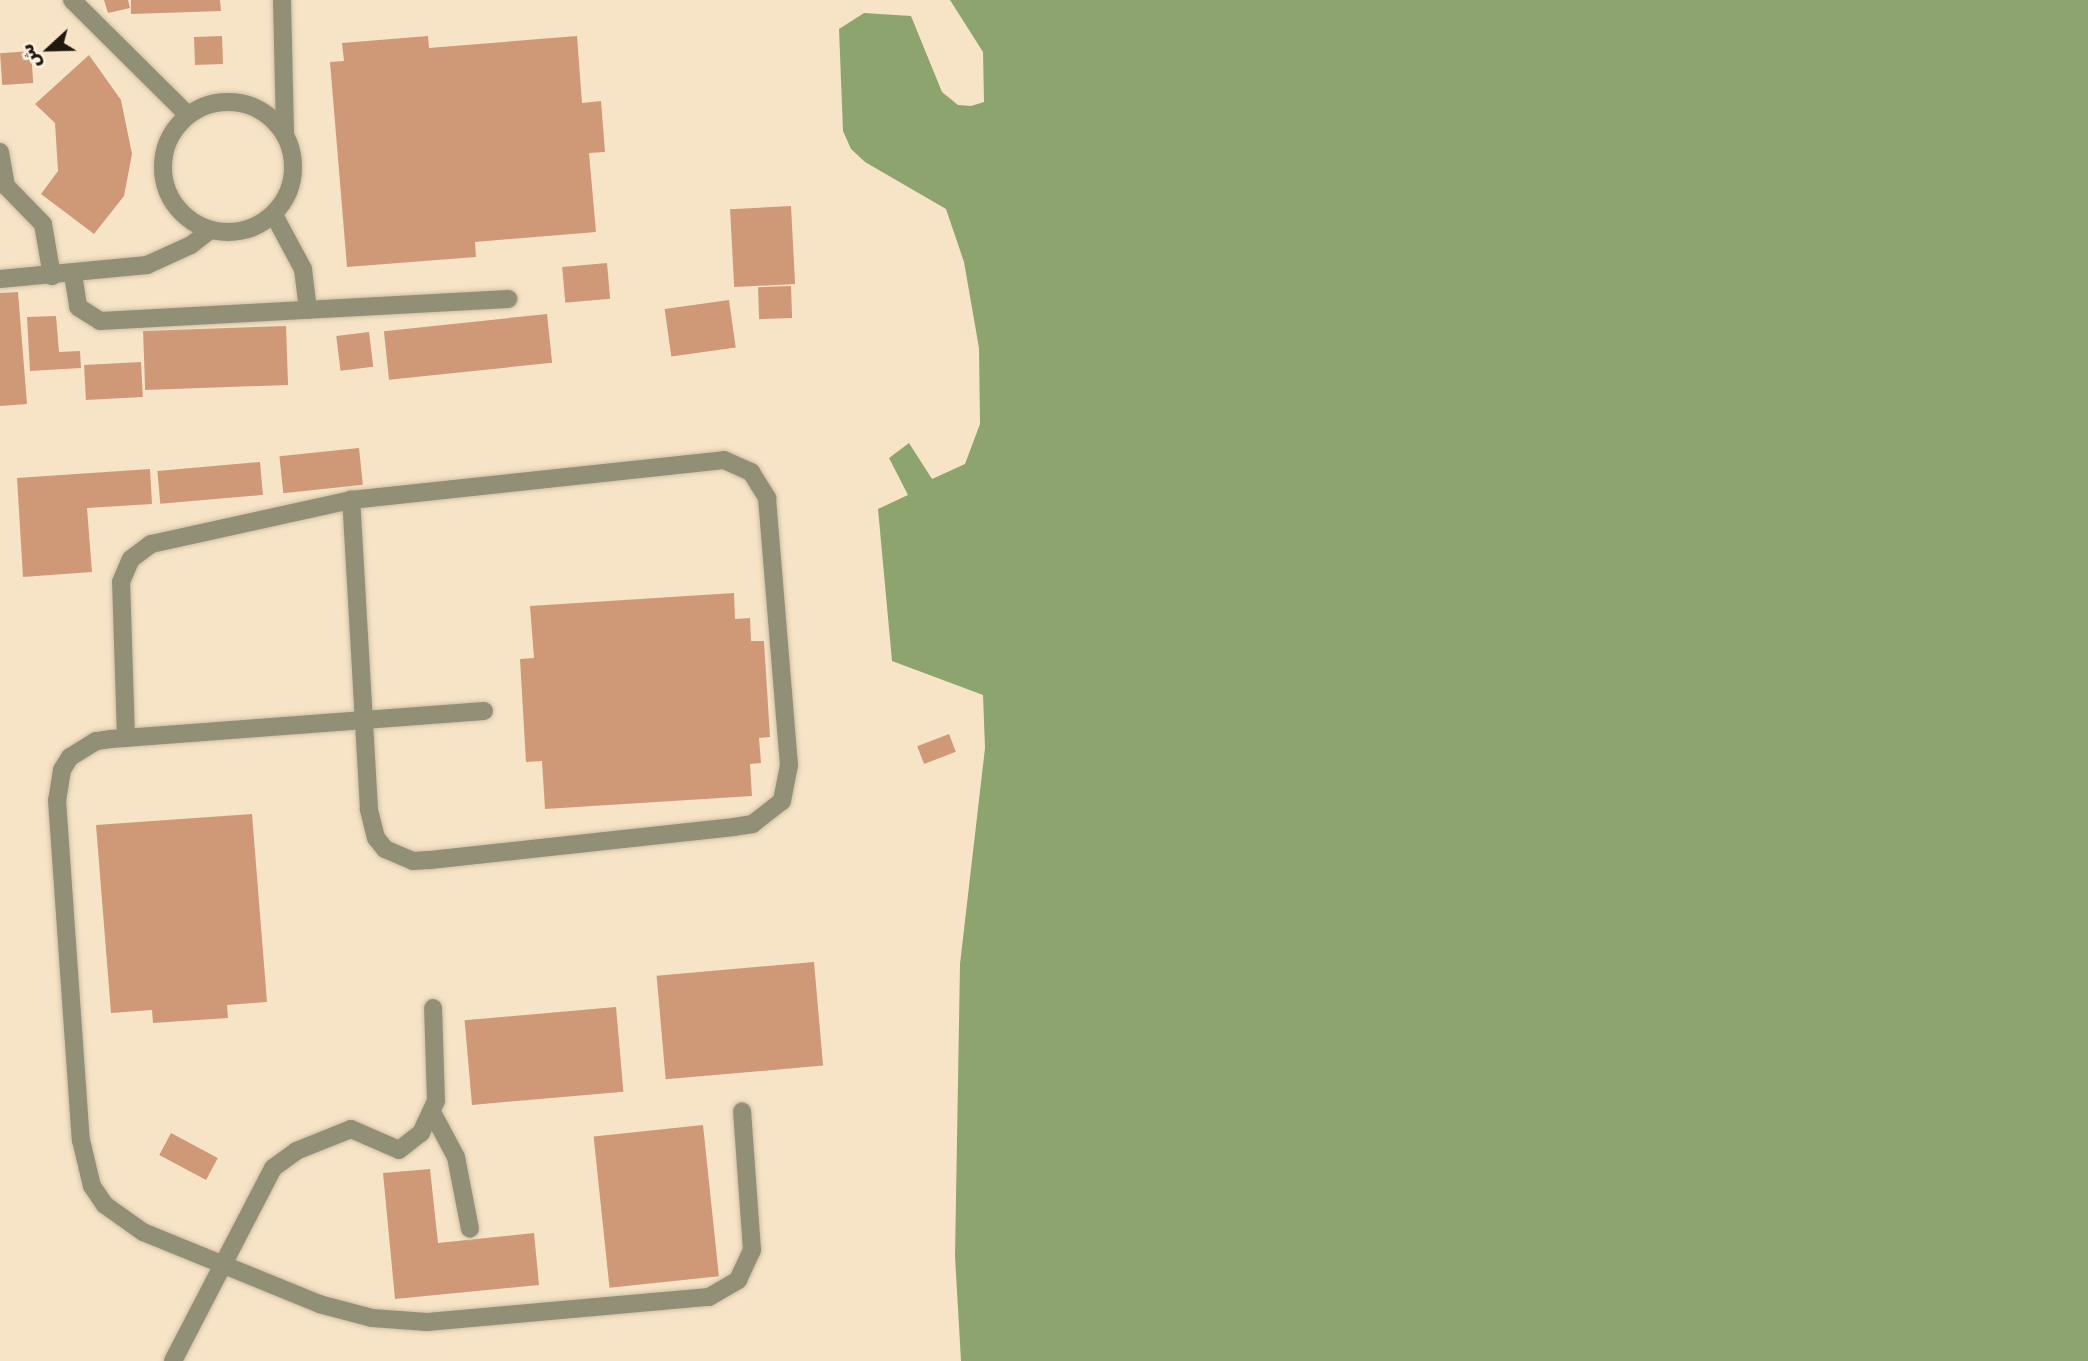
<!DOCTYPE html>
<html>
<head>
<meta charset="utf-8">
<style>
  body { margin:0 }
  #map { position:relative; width:2088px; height:1361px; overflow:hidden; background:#f7e4c6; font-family:"DejaVu Sans",Cairo,sans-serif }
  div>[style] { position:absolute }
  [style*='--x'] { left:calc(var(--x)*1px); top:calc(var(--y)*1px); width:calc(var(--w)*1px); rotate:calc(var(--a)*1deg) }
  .water>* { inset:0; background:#8da46f }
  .building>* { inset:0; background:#cf9978; transform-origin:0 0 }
  .roads { filter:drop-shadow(0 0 2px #d0bfa5) drop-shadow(0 0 2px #d0bfa5) }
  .minor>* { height:18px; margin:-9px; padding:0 9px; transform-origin:9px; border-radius:9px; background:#928f77 }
  .minor>.ring { margin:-9px; padding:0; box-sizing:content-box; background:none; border:18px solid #928f77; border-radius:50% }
  span { translate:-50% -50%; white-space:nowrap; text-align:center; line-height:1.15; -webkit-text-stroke:7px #fef2e0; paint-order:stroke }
  .north { position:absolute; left:14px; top:14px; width:70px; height:70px; -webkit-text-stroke:5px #fef2e0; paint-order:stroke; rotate:248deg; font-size:19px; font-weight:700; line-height:28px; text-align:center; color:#1f180e }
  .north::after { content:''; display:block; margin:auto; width:24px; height:32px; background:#1f180e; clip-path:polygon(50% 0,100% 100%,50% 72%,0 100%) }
</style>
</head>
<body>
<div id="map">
  <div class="water">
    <i style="clip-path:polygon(950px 0,2088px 0,2088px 1361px,961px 1361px,955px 1256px,960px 964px,985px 748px,983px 695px,892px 661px,878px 509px,908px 495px,889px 458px,909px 443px,932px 479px,965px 464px,980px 424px,979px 348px,964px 262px,946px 209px,865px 162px,851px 149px,843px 131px,839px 29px,864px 13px,911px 16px,942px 92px,958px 105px,971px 106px,984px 102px,983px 52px)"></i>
  </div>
  <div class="building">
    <i style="clip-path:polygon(104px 0,128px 0,130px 8px,108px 13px)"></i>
    <i style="clip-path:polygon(131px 0,220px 0,221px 11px,131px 14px)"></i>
    <i style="left:222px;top:36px;width:28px;height:28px;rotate:88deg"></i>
    <i style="clip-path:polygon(428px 36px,429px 48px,577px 36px,582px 103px,601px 101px,605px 152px,589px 153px,596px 232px,475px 242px,476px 257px,347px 267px,330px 62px,344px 61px,342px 43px)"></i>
    <i style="left:31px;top:51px;width:32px;height:31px;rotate:86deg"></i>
    <i style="clip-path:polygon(89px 55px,121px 100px,132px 154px,124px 196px,94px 234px,41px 194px,58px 171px,55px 123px,35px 104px)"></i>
    <i style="left:791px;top:206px;width:78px;height:61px;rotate:87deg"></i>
    <i style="left:607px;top:263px;width:36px;height:45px;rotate:85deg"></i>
    <i style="left:791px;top:286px;width:32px;height:33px;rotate:88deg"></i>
    <i style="clip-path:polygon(18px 292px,27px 404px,0 406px,0 293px)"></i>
    <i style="left:729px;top:300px;width:48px;height:65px;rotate:82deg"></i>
    <i style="left:547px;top:314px;width:49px;height:164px;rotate:84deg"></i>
    <i style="clip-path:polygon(56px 316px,59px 352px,80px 351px,81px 368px,30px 371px,27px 317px)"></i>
    <i style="left:286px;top:326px;width:59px;height:143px;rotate:88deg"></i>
    <i style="left:369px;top:332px;width:35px;height:33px;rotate:83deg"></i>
    <i style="left:141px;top:362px;width:35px;height:57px;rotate:87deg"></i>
    <i style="left:359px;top:448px;width:37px;height:80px;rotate:84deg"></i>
    <i style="left:260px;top:462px;width:33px;height:103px;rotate:85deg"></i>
    <i style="clip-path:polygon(150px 469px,152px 504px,87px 508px,92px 572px,23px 577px,17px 478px)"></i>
    <i style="clip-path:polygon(734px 593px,735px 619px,750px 618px,751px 641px,764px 641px,770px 737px,759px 738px,761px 763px,750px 764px,752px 796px,545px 809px,542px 761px,526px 762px,520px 659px,534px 658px,530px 606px)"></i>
    <i style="left:949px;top:734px;width:19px;height:34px;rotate:69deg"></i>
    <i style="clip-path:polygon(252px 814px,267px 1002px,227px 1005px,228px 1018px,153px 1023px,152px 1010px,111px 1013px,96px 825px)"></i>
    <i style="left:814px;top:962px;width:104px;height:158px;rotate:85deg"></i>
    <i style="left:616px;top:1007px;width:85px;height:152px;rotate:85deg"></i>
    <i style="left:703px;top:1125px;width:152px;height:110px;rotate:84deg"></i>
    <i style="left:171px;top:1133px;width:53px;height:25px;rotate:28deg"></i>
    <i style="clip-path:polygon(430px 1169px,438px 1243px,534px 1233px,539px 1285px,395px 1299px,383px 1173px)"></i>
  </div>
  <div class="roads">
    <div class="minor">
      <i style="--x:72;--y:0;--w:163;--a:44.8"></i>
      <i style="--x:282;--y:0;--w:133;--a:88.7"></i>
      <i class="ring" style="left:163px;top:102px;width:112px;height:112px"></i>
      <i style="--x:0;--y:152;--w:35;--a:80"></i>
      <i style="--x:6;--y:186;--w:53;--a:45.8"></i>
      <i style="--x:43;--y:224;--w:53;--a:80.2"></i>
      <i style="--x:274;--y:215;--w:61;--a:61.8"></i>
      <i style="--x:303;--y:269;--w:41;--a:83"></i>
      <i style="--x:73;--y:274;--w:33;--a:81"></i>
      <i style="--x:78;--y:307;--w:26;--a:32"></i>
      <i style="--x:100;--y:321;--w:409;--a:-3.1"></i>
      <i style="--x:0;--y:279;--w:148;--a:-5.4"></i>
      <i style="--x:147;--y:265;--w:48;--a:-24.4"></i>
      <i style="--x:191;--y:245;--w:24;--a:-38"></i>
      <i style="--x:484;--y:711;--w:374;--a:175.7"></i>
      <i style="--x:111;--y:739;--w:15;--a:172"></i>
      <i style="--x:96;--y:741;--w:31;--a:148"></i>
      <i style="--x:70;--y:757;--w:15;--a:122"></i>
      <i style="--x:62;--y:770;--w:30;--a:99"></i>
      <i style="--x:57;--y:800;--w:341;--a:86"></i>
      <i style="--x:81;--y:1140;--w:47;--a:76.6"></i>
      <i style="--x:92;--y:1186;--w:23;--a:56"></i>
      <i style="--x:105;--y:1205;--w:47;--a:35.4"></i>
      <i style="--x:143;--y:1232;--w:190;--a:22.2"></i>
      <i style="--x:319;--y:1304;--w:55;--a:14.8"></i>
      <i style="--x:372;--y:1318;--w:55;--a:4.2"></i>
      <i style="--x:427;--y:1322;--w:283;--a:-5.1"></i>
      <i style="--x:709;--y:1297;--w:34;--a:-30"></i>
      <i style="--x:738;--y:1280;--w:33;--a:-65"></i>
      <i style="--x:752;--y:1250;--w:139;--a:-94.1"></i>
      <i style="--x:126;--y:738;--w:156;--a:-91.8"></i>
      <i style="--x:121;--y:582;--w:25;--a:-67"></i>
      <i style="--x:131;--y:559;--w:25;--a:-37"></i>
      <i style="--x:151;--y:544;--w:205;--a:-12.4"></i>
      <i style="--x:351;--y:500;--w:375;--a:-6.1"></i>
      <i style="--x:724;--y:460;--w:30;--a:24"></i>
      <i style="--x:751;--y:472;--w:31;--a:58"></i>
      <i style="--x:767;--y:498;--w:268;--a:85.3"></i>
      <i style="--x:789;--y:765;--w:37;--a:101"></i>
      <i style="--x:782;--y:801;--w:37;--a:142"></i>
      <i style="--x:753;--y:824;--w:19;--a:171"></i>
      <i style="--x:734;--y:827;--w:308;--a:173.8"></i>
      <i style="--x:428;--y:860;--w:15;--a:176"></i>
      <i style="--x:413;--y:861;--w:30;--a:-157"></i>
      <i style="--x:385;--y:849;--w:14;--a:-129"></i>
      <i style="--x:376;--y:838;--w:30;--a:-104"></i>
      <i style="--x:369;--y:809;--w:310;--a:-93.3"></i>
      <i style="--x:433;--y:1114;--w:49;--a:61.9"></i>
      <i style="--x:456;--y:1157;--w:73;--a:79"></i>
      <i style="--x:173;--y:1361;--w:217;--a:-62.6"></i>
      <i style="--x:273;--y:1168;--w:29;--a:-36"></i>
      <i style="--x:296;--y:1151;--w:59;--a:-21.8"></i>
      <i style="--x:351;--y:1129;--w:52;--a:23.6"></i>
      <i style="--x:399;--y:1150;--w:28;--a:-38"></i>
      <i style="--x:421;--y:1133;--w:35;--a:-65"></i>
      <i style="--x:436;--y:1101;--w:93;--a:-91.8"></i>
    </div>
  </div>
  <div class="north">ش</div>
</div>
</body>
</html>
